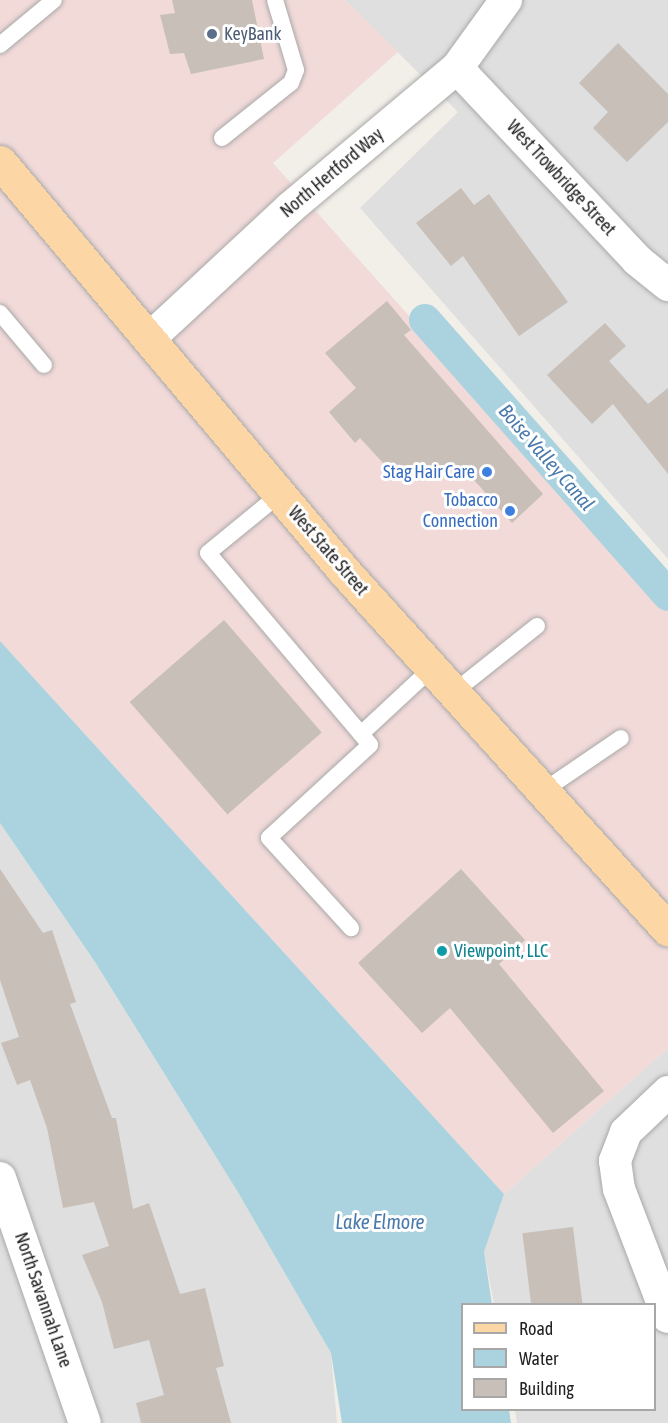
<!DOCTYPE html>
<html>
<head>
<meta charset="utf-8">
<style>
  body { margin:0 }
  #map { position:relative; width:668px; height:1423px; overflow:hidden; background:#f2efe9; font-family:"Asap Condensed",sans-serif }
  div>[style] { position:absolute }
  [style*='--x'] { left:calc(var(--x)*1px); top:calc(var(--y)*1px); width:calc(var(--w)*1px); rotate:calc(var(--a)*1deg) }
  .residential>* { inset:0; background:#e0dfdf }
  .commercial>* { inset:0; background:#f2dad9 }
  .water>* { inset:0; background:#aad3df }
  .canal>* { height:32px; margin:-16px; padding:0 16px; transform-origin:16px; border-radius:16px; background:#aad3df }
  .building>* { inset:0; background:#c7bfb8; transform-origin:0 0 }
  .roads { filter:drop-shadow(0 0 2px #a9a9a9) drop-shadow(0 0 2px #a9a9a9) }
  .lane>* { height:16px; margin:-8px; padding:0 8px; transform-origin:8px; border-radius:8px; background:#fff }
  .street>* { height:32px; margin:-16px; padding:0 16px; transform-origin:16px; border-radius:16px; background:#fff }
  .primary>* { height:33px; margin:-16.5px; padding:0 16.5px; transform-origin:16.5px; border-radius:16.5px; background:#fcd6a4 }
  .dots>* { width:16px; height:16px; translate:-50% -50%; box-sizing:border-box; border:3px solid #fff; border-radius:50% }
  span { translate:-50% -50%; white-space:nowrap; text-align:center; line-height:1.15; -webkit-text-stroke:6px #fff; paint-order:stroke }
  .service-label { font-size:18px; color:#4e5e75 }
  .left { translate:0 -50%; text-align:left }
  .street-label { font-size:18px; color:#222 }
  .shop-label { font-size:18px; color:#366cbe }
  .right { translate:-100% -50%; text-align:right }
  .culture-label { font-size:18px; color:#0d838f }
  .water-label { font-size:20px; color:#4a7aab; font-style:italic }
  .legend { position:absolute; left:461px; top:1303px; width:195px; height:108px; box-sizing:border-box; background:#fff; border:2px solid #a7a7a7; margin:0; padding:8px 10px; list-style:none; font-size:18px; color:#222 }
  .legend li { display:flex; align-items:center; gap:12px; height:30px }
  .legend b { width:30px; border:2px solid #a7a7a7 }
</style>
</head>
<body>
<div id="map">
  <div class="residential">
    <i style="clip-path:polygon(345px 0,668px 0,668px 559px,360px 208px,458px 112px)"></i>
    <i style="clip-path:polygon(0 823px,95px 962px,239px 1194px,331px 1353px,337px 1423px,0 1423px)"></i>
    <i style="clip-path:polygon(668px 1048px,668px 1423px,517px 1423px,515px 1410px,654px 1410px,654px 1304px,494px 1304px,484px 1252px,504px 1194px)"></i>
  </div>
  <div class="commercial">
    <i style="clip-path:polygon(0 0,345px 0,398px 52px,273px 163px,668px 607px,668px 1048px,504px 1194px,0 641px)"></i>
  </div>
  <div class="water">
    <i style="clip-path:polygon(0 641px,504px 1194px,484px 1252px,492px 1304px,462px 1304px,462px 1410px,509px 1410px,511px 1423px,342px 1423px,331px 1353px,239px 1194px,95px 962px,0 823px)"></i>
  </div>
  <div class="canal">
    <i style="--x:425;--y:320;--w:367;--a:48.5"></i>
  </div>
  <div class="building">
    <i style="clip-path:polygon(172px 0,252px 0,264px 59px,191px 74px,184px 53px,170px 54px,160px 15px,175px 13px)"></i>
    <i style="clip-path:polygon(618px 43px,668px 94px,668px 122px,627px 162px,593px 128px,608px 112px,579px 83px)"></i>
    <i style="clip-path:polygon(461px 188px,474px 205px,489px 194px,568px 302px,519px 336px,463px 256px,451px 266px,416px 223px)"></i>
    <i style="clip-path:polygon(387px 301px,411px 330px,404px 335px,543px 494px,512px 523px,467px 472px,383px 463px,360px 438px,355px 443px,329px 412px,356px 388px,325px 353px)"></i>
    <i style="clip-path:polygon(605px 323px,626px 346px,609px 361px,648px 404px,668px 388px,668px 474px,613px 404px,592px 424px,547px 375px)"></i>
    <i style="left:224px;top:620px;width:149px;height:125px;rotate:49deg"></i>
    <i style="clip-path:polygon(0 869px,43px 933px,52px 930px,76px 1002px,70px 1004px,112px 1118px,116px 1118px,133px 1209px,149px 1203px,180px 1294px,205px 1288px,224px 1366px,216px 1368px,231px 1423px,141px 1423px,136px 1403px,164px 1395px,149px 1340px,114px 1349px,102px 1302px,82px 1255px,109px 1246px,94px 1202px,63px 1208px,47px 1128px,30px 1080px,17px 1085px,1px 1043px,19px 1037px,0 980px)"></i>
    <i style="clip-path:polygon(461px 869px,525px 940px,499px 964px,604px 1091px,553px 1133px,450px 1008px,422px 1033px,358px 963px)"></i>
    <i style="left:573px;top:1227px;width:79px;height:51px;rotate:83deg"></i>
  </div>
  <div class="roads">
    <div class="lane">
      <i style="--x:0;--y:45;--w:70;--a:-39.8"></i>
      <i style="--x:222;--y:138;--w:88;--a:-38.6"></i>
      <i style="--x:291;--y:83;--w:14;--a:-69"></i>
      <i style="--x:296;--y:70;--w:73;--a:-106.7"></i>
      <i style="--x:0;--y:313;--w:68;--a:49.8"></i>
      <i style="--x:280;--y:494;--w:93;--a:140.7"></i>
      <i style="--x:208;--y:553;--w:251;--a:49.8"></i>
      <i style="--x:370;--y:745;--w:137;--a:137.4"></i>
      <i style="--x:269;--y:838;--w:122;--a:47.7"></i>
      <i style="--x:454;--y:692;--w:106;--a:-38.5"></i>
      <i style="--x:361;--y:734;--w:97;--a:-42.9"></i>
      <i style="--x:543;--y:791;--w:94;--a:-34.2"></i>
    </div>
    <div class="street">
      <i style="--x:457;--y:68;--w:263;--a:46.8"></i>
      <i style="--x:637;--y:260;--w:40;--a:39"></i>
      <i style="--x:149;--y:339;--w:192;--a:-42.9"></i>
      <i style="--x:290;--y:208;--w:218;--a:-40"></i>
      <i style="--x:457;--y:68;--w:84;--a:-54.2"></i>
      <i style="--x:668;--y:1092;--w:58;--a:136.4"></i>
      <i style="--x:626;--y:1132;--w:31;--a:111"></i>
      <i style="--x:615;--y:1161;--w:28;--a:82"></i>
      <i style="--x:619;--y:1189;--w:137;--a:69.1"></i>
      <i style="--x:0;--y:1178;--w:259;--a:70.9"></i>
    </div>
    <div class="primary">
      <i style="--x:0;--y:162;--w:534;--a:49.93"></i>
      <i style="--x:344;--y:571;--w:483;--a:47.9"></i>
    </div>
  </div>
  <div class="dots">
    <i style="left:212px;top:34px;background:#5c6f8a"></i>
    <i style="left:487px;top:472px;background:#3f7fe0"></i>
    <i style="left:510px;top:511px;background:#3f7fe0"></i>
    <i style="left:442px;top:951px;background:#0f9aa8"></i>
  </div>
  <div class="service-label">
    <span class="left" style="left:224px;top:34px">KeyBank</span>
  </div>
  <div class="street-label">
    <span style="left:332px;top:173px;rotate:-40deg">North Hertford Way</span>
    <span style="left:561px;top:178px;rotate:47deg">West Trowbridge Street</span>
    <span style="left:328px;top:551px;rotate:49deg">West State Street</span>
    <span style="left:43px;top:1300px;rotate:71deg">North Savannah Lane</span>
  </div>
  <div class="shop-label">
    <span class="right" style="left:475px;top:472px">Stag Hair Care</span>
    <span class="right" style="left:498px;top:511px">Tobacco<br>Connection</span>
  </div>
  <div class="culture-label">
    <span class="left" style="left:454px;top:951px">Viewpoint, LLC</span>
  </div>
  <div class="water-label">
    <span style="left:547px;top:457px;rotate:49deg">Boise Valley Canal</span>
    <span style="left:380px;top:1221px">Lake Elmore</span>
  </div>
  <ul class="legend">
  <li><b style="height:8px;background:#fcd6a4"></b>Road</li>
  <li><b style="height:16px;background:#aad3df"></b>Water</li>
  <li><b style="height:16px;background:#c7bfb8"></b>Building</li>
  </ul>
</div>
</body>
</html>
